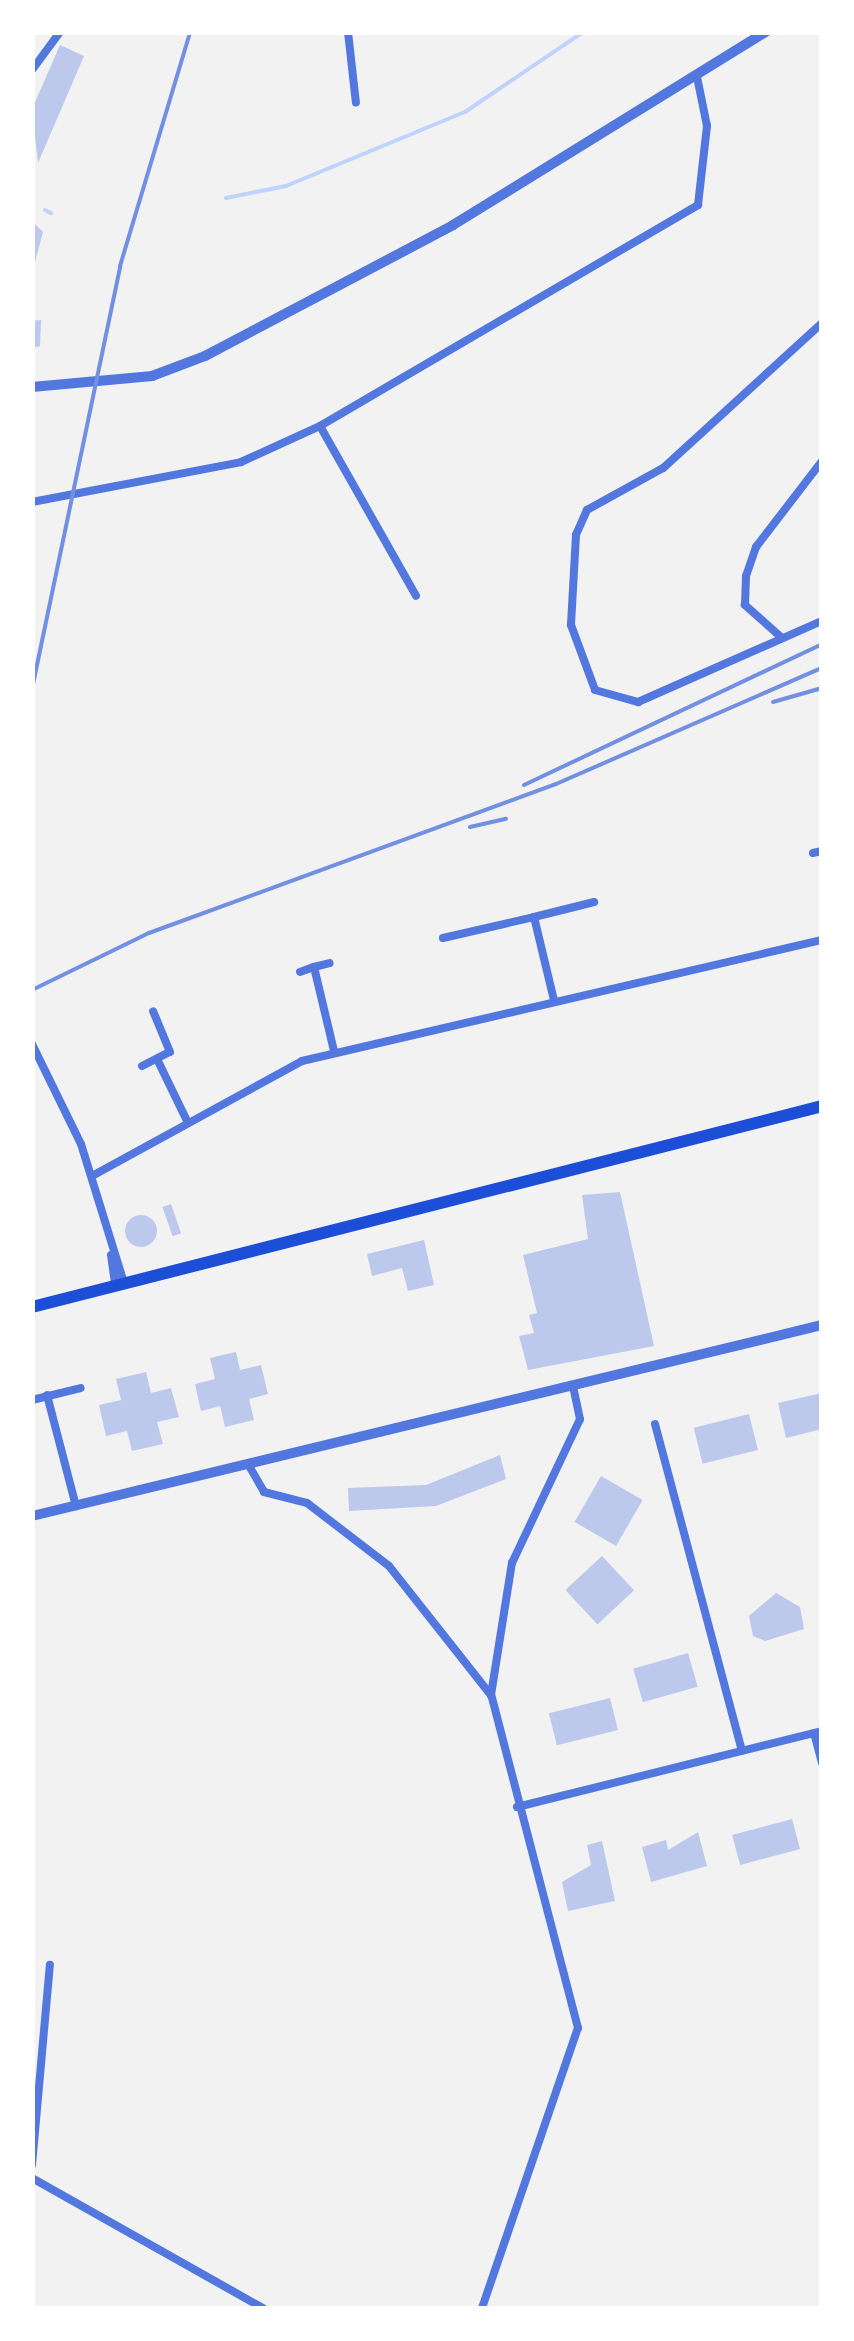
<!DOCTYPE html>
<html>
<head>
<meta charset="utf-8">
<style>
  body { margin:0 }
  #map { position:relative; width:854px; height:2341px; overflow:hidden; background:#f2f2f2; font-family:Rubik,sans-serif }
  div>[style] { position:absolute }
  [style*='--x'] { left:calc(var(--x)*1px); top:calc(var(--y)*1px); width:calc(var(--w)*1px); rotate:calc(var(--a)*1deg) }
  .stream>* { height:4px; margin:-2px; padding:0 2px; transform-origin:2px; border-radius:2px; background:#bfd3fe }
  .building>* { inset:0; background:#bdc9ec; transform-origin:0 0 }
  .round { border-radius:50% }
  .minor>* { height:8px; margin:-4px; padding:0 4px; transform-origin:4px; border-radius:4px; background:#5277de }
  .tertiary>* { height:10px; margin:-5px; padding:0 5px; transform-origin:5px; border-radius:5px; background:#5277de }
  .trunk>* { height:12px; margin:-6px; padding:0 6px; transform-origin:6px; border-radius:6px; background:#1d4ed8 }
  .rail>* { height:4px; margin:-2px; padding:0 2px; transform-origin:2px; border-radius:2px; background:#7290e2 }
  span { translate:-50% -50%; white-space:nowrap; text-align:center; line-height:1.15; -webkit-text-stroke:8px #fff; paint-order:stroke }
  .frame { position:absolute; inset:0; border:35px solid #fff; pointer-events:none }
</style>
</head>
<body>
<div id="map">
  <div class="stream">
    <i style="--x:226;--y:198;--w:61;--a:-11.3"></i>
    <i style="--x:286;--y:186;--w:194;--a:-22.5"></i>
    <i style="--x:465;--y:112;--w:143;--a:-34.1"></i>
    <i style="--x:45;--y:210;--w:7;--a:27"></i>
  </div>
  <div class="building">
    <i style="clip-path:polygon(60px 45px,84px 56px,38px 163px,32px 109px)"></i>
    <i style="clip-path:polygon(32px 221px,43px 232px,34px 266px,32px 265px)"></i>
    <i style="clip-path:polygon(41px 320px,40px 346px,32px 348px,32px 321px)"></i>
    <i style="clip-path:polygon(620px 1192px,654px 1346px,528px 1370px,519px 1336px,534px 1333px,529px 1315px,537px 1313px,523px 1255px,588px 1239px,582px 1195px)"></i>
    <i style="left:171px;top:1204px;width:31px;height:9px;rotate:71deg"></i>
    <i class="round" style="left:125px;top:1215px;width:32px;height:32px"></i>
    <i style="clip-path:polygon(424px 1240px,434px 1285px,408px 1291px,402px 1268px,372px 1276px,367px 1254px)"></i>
    <i style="clip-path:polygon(236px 1352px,240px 1370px,261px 1365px,268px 1394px,249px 1399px,254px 1420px,225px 1427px,220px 1406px,201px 1411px,195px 1384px,215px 1379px,210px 1358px)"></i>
    <i style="clip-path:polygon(146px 1372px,151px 1393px,171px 1388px,179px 1417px,157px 1422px,163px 1444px,132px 1451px,127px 1431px,106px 1436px,99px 1405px,121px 1400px,116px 1379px)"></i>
    <i style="clip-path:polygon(822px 1393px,822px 1429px,786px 1438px,778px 1403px)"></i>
    <i style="left:749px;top:1414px;width:37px;height:57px;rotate:76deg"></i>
    <i style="clip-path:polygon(500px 1455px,506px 1479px,436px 1506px,349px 1511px,348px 1488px,426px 1485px)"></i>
    <i style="left:601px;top:1476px;width:48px;height:53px;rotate:30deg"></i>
    <i style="left:602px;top:1556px;width:47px;height:50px;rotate:47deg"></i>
    <i style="clip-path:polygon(776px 1593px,800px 1607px,804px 1629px,765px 1641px,753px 1636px,749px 1616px)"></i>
    <i style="left:688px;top:1653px;width:35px;height:57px;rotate:74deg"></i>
    <i style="left:610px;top:1698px;width:33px;height:63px;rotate:76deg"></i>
    <i style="left:792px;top:1819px;width:31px;height:62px;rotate:75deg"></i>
    <i style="clip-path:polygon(698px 1832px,707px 1866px,651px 1882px,642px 1847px,666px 1840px,668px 1850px)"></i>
    <i style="clip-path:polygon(602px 1841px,615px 1901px,568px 1911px,562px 1882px,591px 1865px,587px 1845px)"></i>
  </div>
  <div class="minor">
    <i style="--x:348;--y:32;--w:71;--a:83.6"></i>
    <i style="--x:32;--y:70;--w:47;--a:-53.6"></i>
    <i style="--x:822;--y:323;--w:215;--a:137.6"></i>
    <i style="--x:663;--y:468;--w:87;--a:151.1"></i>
    <i style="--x:587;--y:510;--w:27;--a:114"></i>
    <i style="--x:576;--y:535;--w:90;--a:93.2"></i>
    <i style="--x:571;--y:625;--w:69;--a:69.7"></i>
    <i style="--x:595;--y:690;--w:45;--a:15.6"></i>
    <i style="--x:638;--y:702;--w:201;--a:-23.8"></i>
    <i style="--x:320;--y:426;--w:195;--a:60.5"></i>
    <i style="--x:32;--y:502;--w:213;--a:-10.8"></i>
    <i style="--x:241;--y:462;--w:87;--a:-24.5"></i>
    <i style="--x:320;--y:426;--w:438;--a:-30.3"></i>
    <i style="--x:698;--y:205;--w:80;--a:-83.5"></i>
    <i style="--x:707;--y:126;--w:50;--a:-101.5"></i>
    <i style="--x:782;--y:638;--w:50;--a:-138.3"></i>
    <i style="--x:745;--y:605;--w:29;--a:-88"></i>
    <i style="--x:746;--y:576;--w:31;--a:-71"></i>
    <i style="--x:756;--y:547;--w:108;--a:-52.5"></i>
    <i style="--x:813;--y:853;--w:9;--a:-13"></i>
    <i style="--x:534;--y:917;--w:62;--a:-14"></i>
    <i style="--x:443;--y:938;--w:93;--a:-13"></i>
    <i style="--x:534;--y:917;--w:85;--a:76.5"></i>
    <i style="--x:314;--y:967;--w:16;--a:-14"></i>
    <i style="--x:300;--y:972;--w:15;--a:-20"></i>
    <i style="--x:314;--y:967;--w:86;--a:76.6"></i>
    <i style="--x:32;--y:1044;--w:111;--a:63.9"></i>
    <i style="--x:81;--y:1144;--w:145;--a:72.8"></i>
    <i style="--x:158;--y:1061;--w:67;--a:64.2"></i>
    <i style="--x:142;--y:1066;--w:31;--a:-27"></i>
    <i style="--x:170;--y:1052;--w:44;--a:-112.5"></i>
    <i style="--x:92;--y:1176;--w:239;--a:-28.7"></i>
    <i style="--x:302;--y:1061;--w:534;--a:-13.1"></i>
    <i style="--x:111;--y:1255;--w:30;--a:82"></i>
    <i style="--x:47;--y:1395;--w:115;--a:75.4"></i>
    <i style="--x:32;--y:1400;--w:50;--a:-13.8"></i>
    <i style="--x:655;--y:1424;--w:338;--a:75.1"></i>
    <i style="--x:248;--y:1464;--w:32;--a:60"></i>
    <i style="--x:264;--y:1492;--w:44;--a:14.3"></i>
    <i style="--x:307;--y:1503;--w:103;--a:37.5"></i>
    <i style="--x:389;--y:1566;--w:164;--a:51.7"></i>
    <i style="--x:814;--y:1733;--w:31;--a:75"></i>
    <i style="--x:517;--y:1807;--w:314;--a:-14"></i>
    <i style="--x:32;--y:2165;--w:201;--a:-84.9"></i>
    <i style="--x:32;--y:2178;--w:265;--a:29.4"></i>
    <i style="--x:482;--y:2308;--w:296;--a:-71.1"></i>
    <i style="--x:578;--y:2028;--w:344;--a:-104.6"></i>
    <i style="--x:491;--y:1695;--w:134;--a:-81"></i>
    <i style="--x:512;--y:1563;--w:159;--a:-64.7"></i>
    <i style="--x:580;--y:1419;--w:35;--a:-102"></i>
  </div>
  <div class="tertiary">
    <i style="--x:32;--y:387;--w:121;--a:-5.2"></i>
    <i style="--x:152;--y:376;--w:57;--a:-20.7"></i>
    <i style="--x:205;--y:356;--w:280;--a:-27.8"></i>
    <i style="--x:453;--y:225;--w:368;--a:-31.7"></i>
    <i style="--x:32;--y:1516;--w:813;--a:-13.59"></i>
  </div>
  <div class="trunk">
    <i style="--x:32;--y:1307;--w:815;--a:-14.27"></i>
  </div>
  <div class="rail">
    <i style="--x:32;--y:689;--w:432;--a:-78.2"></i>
    <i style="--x:120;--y:266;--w:244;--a:-73.3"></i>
    <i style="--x:773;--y:702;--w:51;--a:-15.9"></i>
    <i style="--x:524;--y:785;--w:330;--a:-25.3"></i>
    <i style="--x:470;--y:827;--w:37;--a:-13"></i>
    <i style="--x:32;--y:990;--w:130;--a:-26"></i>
    <i style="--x:149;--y:933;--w:433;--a:-20.1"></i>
    <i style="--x:556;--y:784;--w:290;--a:-23.6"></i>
  </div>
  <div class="frame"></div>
</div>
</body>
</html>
